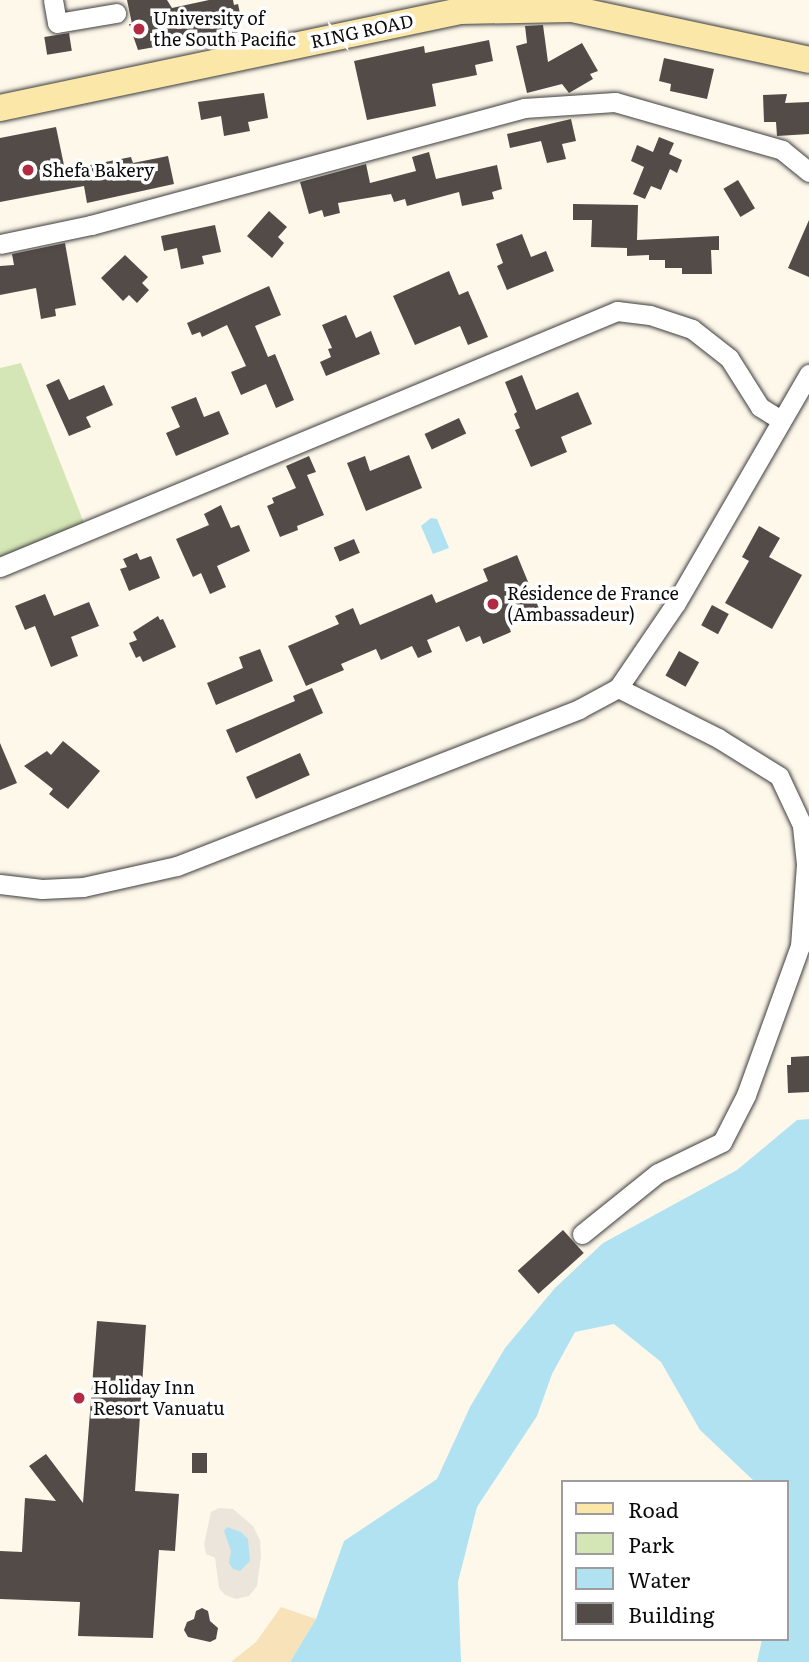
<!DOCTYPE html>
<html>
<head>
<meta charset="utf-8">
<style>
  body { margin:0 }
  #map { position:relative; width:809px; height:1662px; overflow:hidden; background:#fef8ea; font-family:Literata,serif }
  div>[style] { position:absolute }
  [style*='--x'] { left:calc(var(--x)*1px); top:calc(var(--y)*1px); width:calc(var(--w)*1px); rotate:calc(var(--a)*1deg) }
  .green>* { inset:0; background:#d5e6b6 }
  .sand>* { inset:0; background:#f7e2b9 }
  .plaza>* { inset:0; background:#ece5db }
  .water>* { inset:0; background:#b1e2f2 }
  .building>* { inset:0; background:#534b48; transform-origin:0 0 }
  .roads { filter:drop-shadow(0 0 2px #3e3e3e) drop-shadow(0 0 2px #3e3e3e) }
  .minor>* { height:19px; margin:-9.5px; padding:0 9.5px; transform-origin:9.5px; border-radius:9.5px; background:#fff }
  .secondary>* { height:26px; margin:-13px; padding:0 13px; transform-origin:13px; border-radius:13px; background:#fbe7a8 }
  .dots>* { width:19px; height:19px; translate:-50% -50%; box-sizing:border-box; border:4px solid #fff; border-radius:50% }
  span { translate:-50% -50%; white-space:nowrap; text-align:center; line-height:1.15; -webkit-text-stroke:7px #fff; paint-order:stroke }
  .poi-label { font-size:18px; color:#0b0b0b }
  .left { translate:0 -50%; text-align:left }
  .street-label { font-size:18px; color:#0b0b0b }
  .legend { position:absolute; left:561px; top:1480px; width:228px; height:161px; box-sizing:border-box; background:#fff; border:2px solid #9d9d9d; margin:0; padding:9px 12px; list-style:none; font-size:21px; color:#0b0b0b }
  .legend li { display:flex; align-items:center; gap:14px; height:35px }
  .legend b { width:35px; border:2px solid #9d9d9d }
</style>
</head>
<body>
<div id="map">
  <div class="green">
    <i style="clip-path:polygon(21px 363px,86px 528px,0 559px,0 368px)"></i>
  </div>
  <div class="sand">
    <i style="clip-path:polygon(281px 1607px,316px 1619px,290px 1662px,231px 1662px,256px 1642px)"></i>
  </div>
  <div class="plaza">
    <i style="clip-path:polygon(219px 1508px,233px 1509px,253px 1526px,260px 1540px,261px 1556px,257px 1586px,249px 1596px,236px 1599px,225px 1595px,219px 1588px,215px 1558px,206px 1554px,204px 1544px,211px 1512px)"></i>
  </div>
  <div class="water">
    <i style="clip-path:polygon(431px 518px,437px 519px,449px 548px,433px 554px,421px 526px)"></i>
    <i style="clip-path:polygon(809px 1119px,809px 1662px,757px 1662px,762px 1639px,786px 1639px,786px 1482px,755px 1482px,700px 1430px,661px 1362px,614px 1324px,575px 1332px,552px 1374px,537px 1416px,477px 1507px,458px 1582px,461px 1662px,290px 1662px,316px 1619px,344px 1541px,437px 1479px,470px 1407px,505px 1348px,555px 1288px,603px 1243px,737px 1170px,797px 1120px)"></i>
    <i style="clip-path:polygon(227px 1527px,241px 1532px,248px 1539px,250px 1561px,240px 1571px,233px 1569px,229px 1563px,231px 1551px,224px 1531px)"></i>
  </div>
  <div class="building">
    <i style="clip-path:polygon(127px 0,167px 0,172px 8px,209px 0,233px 0,234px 5px,238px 4px,241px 18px,237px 19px,240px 32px,138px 50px,129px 24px,132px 24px)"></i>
    <i style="clip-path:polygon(543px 25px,548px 62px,582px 43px,598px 71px,590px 74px,593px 79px,569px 93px,562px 84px,527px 93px,516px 46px,527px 43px,525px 26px)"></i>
    <i style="left:69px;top:33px;width:18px;height:25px;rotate:81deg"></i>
    <i style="clip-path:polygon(489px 40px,493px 61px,475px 65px,477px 75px,432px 84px,436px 106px,367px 120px,354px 61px,424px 46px,425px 53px)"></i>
    <i style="clip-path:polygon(664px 58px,714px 69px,707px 99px,670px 91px,671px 84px,659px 81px)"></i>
    <i style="clip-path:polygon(264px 93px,268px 118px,248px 122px,250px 131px,224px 136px,221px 116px,201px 120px,198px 102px)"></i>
    <i style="clip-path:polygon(787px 94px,785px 103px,809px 102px,809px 134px,777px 136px,776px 122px,764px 122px,763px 95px)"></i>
    <i style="clip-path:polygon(571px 119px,576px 141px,562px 144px,566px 159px,547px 163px,541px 141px,510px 148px,507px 134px)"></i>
    <i style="clip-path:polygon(56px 127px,65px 170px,131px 157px,133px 163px,168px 156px,174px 184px,87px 203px,84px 186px,0 202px,0 138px)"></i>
    <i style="clip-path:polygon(659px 137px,674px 143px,669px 154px,682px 160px,677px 173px,670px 169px,661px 190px,651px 186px,645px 199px,633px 194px,644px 167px,631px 161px,637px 145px,653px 152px)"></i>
    <i style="clip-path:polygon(429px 152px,436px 179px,497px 165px,502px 189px,492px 192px,494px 199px,462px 206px,459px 192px,407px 206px,405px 199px,394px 202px,391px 194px,338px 203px,340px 213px,324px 217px,322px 210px,309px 214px,300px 182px,366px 164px,370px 183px,416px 171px,412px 157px)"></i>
    <i style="left:738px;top:180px;width:33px;height:17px;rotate:59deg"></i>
    <i style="clip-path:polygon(573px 204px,638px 205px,637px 240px,719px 236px,719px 250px,711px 250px,712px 274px,682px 274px,682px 268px,665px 268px,665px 260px,649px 260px,649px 255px,627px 256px,627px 248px,591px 247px,592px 220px,573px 220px)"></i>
    <i style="clip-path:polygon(269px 211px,287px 227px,278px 237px,284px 243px,272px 258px,247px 236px)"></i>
    <i style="clip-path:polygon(809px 220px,809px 277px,788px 268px)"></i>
    <i style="clip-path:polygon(215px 225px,221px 252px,202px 256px,204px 264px,181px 269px,177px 248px,164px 251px,161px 236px)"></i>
    <i style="clip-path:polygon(522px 234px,531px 257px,546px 251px,554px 271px,507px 290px,497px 266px,503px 263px,496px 244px)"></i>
    <i style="clip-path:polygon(65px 243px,76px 305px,55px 309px,56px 316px,41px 319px,36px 288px,0 295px,0 266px,14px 265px,12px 254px)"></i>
    <i style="clip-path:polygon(125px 255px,148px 277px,142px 283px,149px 290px,137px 303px,129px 295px,123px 301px,101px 278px)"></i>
    <i style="clip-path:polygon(449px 271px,459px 295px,468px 291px,488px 337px,468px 345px,460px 326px,415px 345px,393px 296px)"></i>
    <i style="clip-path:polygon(269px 286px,281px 315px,255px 326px,268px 357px,275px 354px,294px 400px,276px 408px,266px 384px,241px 395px,231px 372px,246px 366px,227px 325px,202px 337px,200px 332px,192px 335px,187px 323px)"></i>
    <i style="clip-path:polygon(346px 315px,356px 338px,371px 331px,380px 354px,326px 376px,320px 362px,331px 357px,328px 349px,332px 348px,322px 325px)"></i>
    <i style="clip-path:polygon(522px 375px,536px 410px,578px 392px,592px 424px,561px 437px,567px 452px,531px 467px,515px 430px,520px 428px,514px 414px,517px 412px,505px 382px)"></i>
    <i style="clip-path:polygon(59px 379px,69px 400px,104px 385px,113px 405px,86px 417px,91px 427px,69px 436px,46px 385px)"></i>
    <i style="clip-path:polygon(196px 397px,204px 417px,219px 411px,229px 434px,176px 456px,166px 433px,180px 427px,171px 407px)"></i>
    <i style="left:459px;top:418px;width:17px;height:38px;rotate:65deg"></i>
    <i style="clip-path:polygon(409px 455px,422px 488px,366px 511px,347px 463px,365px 456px,370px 471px)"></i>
    <i style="clip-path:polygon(309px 456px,316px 472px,307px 475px,324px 515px,297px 526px,298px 530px,280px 537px,267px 506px,274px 503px,272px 498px,296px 488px,286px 466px)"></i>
    <i style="clip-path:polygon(221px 505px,231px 528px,239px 525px,250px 551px,217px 566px,226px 587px,210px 594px,201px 573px,193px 577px,176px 539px,209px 525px,204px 514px)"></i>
    <i style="clip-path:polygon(759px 526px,780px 538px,769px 557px,802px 575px,772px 629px,725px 603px,749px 561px,742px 557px)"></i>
    <i style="left:354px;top:539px;width:15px;height:22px;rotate:67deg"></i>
    <i style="clip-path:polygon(137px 553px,140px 560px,151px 556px,160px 578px,129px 591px,120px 569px,127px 567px,123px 559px)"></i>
    <i style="clip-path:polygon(517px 555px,540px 611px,508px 624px,511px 632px,483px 644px,480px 636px,466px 642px,459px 626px,427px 640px,432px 652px,418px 658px,412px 646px,381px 660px,376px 649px,341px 664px,344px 670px,306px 686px,288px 646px,339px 624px,335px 616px,353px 608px,360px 625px,432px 594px,436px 603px,488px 581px,483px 569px)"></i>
    <i style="clip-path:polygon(45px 594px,54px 616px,89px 602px,99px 626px,71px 637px,78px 656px,51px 667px,35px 626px,25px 630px,15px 606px)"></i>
    <i style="left:712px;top:605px;width:19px;height:23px;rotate:28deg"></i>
    <i style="clip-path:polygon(158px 616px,160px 620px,163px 619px,176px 647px,143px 662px,140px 656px,136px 658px,129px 643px,137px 640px,133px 632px)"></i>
    <i style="clip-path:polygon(260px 649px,273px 681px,216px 705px,207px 683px,243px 668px,239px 657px)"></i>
    <i style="left:679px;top:651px;width:23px;height:28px;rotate:29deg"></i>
    <i style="clip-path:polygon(312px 688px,323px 713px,236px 753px,226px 730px,295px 701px,293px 696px)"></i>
    <i style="clip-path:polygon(63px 741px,100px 771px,68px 809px,49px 794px,53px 789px,24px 766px,47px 751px,51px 755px)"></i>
    <i style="clip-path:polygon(0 743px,17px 783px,0 790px)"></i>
    <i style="left:300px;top:753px;width:24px;height:59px;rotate:66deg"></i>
    <i style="clip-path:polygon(809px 1056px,809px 1092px,788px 1093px,787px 1065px,791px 1065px,791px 1057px)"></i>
    <i style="left:563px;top:1230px;width:31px;height:61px;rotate:48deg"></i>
    <i style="clip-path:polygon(97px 1321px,146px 1325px,135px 1491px,179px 1494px,175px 1551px,159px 1550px,153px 1638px,78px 1636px,80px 1602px,0 1599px,0 1551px,22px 1552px,25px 1498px,56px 1501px,29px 1466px,46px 1454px,83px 1503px)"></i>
    <i style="left:192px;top:1453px;width:15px;height:20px"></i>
    <i style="clip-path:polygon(202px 1608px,208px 1611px,210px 1621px,218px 1628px,216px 1639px,210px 1642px,188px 1637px,184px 1630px,187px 1622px,194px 1619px,196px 1611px)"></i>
  </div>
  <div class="roads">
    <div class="minor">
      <i style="--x:53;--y:0;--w:23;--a:80"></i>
      <i style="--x:57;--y:23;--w:60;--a:-9.6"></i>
      <i style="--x:0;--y:244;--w:93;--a:-11.8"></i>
      <i style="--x:91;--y:225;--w:449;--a:-15.1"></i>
      <i style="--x:524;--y:108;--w:91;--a:-3.8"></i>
      <i style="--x:615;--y:102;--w:174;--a:16"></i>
      <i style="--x:782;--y:150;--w:35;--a:39"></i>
      <i style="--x:0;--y:567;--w:668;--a:-22.53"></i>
      <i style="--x:617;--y:311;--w:33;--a:7"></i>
      <i style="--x:650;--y:315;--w:44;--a:18.4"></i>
      <i style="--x:692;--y:329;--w:47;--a:38.1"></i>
      <i style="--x:729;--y:358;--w:58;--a:57.7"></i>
      <i style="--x:760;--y:407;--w:25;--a:32"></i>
      <i style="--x:0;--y:884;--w:42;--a:6.8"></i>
      <i style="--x:42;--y:889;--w:41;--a:-2.8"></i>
      <i style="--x:83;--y:887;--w:96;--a:-12.6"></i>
      <i style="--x:177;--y:866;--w:432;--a:-21.3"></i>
      <i style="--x:579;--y:709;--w:44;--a:-28.3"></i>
      <i style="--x:618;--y:688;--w:103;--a:-55.7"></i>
      <i style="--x:676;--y:603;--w:265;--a:-59.9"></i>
      <i style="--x:582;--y:1234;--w:97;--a:-38.8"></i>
      <i style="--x:658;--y:1173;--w:71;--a:-25.8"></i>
      <i style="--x:722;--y:1142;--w:53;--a:-62.9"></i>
      <i style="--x:746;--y:1095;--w:158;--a:-70.1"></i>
      <i style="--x:800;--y:946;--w:82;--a:-85.8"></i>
      <i style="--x:806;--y:864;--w:39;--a:-96"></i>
      <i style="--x:802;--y:825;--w:54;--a:-115.1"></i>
      <i style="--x:779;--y:776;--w:72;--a:-148.1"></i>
      <i style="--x:718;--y:738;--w:112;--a:-153.4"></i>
    </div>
    <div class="secondary">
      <i style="--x:0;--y:108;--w:469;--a:-11.9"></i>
      <i style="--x:459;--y:11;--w:113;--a:-1"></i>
      <i style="--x:572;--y:9;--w:242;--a:12.1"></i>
    </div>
  </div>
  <div class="dots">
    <i style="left:139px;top:29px;background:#b32b42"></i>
    <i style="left:28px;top:170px;background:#b32b42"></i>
    <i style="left:493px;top:604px;background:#b32b42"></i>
    <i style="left:79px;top:1398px;background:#b32b42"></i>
  </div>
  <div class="poi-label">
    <span class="left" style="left:153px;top:29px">University of<br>the South Pacific</span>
    <span class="left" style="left:42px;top:170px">Shefa Bakery</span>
    <span class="left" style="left:507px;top:604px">Résidence de France<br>(Ambassadeur)</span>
    <span class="left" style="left:93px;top:1398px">Holiday Inn<br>Resort Vanuatu</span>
  </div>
  <div class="street-label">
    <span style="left:362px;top:31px;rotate:-12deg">RING ROAD</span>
  </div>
  <ul class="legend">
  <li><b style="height:9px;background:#fbe7a8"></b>Road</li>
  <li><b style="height:19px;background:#d5e6b6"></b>Park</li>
  <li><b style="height:19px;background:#b1e2f2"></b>Water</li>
  <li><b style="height:19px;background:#534b48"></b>Building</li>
  </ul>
</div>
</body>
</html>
